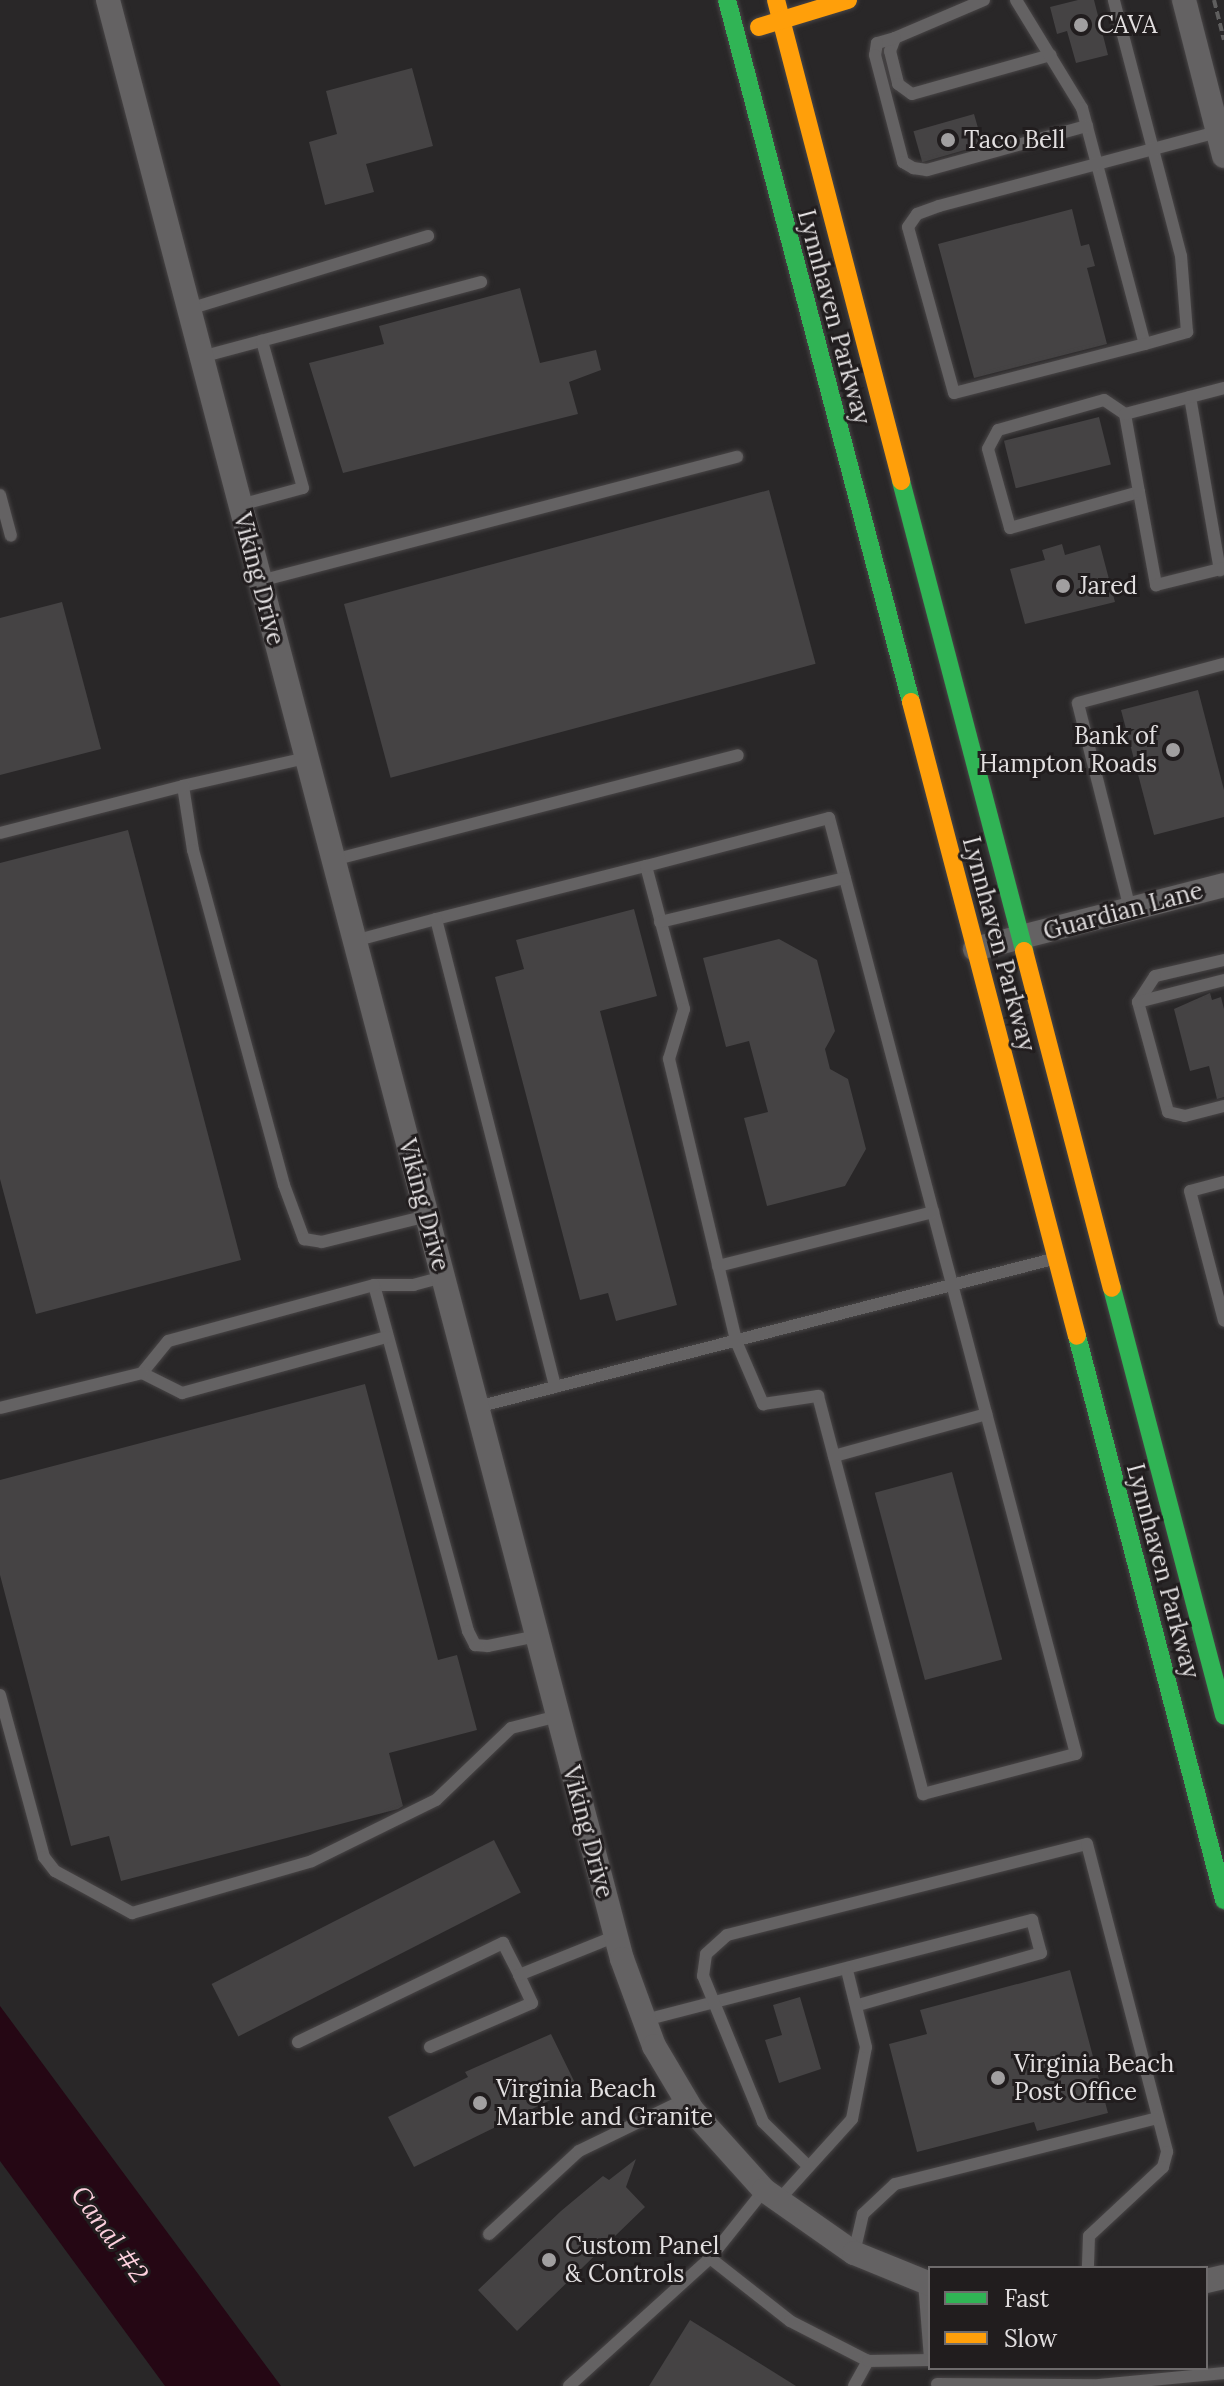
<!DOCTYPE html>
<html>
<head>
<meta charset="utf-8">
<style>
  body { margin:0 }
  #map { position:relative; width:1224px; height:2386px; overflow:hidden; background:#292728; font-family:Lora,serif }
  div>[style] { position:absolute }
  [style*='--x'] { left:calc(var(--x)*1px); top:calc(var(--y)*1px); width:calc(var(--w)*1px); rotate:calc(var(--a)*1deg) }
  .water>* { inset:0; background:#250714 }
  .building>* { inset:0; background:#454344; transform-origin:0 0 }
  .path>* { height:4px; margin-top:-2px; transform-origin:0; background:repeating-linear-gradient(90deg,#5f5e5e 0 8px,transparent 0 12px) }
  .roads { filter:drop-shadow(0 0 2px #484546) drop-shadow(0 0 2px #484546) }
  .lane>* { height:12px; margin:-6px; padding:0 6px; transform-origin:6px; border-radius:6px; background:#646263 }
  .street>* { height:24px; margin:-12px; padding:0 12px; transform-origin:12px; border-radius:12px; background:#646263 }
  .fast>* { height:18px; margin:-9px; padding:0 9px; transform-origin:9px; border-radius:9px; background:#30b455 }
  .slow>* { height:18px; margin:-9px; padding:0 9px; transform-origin:9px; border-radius:9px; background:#ff9f0a }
  .dots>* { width:22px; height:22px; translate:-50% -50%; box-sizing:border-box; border:4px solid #211d1e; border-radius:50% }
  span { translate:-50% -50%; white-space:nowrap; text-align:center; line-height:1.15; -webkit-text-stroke:6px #211d1e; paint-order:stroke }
  .poi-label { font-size:24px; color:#e2dfe0 }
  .left { translate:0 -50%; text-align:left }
  .right { translate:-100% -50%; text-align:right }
  .street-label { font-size:24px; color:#e2dfe0 }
  .water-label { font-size:26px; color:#fdd0de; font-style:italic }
  .legend { position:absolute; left:928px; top:2266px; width:280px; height:104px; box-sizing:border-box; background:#211d1e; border:2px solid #6e6b6c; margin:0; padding:10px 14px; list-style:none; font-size:24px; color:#e2dfe0 }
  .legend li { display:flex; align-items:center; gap:16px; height:40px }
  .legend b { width:40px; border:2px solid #6e6b6c }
</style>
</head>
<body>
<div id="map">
  <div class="water">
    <i style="clip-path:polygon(0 2006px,281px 2386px,165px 2386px,0 2161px)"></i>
  </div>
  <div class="building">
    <i style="clip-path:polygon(1078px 0,1094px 0,1108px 55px,1076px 63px,1067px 31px,1057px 34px,1050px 7px)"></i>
    <i style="clip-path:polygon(412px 68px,433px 146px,366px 164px,374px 192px,325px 205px,309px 142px,337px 134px,326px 91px)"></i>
    <i style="left:974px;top:114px;width:32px;height:63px;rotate:74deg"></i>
    <i style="clip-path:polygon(1072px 209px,1081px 246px,1089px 244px,1095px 266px,1087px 268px,1107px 344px,974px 378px,938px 244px)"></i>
    <i style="clip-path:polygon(520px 288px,540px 363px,596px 350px,601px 370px,569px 382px,578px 414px,343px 473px,309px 363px,384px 344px,379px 326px)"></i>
    <i style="left:1099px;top:417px;width:49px;height:98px;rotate:76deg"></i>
    <i style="left:769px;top:490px;width:180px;height:440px;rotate:75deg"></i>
    <i style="clip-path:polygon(1062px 544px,1065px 555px,1100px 545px,1115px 602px,1025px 624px,1010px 569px,1045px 560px,1042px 550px)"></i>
    <i style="clip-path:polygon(62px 602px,101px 749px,0 775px,0 618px)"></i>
    <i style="clip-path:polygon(1198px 690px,1224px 790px,1224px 817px,1154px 835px,1121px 710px)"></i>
    <i style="clip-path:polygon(128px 830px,241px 1260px,36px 1314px,0 1179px,0 863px)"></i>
    <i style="clip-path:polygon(634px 909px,657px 996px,600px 1011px,677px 1305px,616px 1321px,608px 1293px,580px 1300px,495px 977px,524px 969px,516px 940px)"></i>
    <i style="clip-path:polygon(779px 939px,817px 960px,835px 1031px,825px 1049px,830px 1069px,848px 1079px,866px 1149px,845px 1186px,767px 1206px,744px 1118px,768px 1112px,749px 1041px,726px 1047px,703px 958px)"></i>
    <i style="clip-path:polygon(1210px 993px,1212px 1000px,1221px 997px,1224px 1009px,1224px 1097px,1217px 1099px,1209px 1066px,1190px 1071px,1174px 1009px)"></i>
    <i style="clip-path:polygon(365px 1384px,438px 1660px,457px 1655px,477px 1730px,389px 1753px,403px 1806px,398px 1809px,121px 1881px,109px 1836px,71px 1846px,0 1575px,0 1480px)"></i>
    <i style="left:952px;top:1472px;width:194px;height:80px;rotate:75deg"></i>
    <i style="left:494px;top:1840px;width:59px;height:317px;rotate:63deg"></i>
    <i style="clip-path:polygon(1070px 1970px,1108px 2113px,1037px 2131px,1034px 2122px,917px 2152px,889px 2044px,927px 2034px,920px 2010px)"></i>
    <i style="clip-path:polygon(800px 1997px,821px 2069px,779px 2083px,765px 2040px,782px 2035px,773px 2005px)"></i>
    <i style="clip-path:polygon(551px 2034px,577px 2087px,414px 2167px,388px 2117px,468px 2077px,465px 2072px)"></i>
    <i style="clip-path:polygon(636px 2159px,626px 2187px,645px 2207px,517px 2331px,478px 2290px,561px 2211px,603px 2176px,609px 2180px)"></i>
    <i style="clip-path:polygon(690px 2320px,796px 2386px,649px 2386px)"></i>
  </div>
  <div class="path">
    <i style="--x:1214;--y:0;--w:41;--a:76"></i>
  </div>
  <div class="roads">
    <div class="lane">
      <i style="--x:984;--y:0;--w:97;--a:156.9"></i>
      <i style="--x:895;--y:38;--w:14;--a:111"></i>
      <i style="--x:890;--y:51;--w:34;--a:76"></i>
      <i style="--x:898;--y:84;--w:17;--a:36"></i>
      <i style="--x:912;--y:94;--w:144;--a:-15.7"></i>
      <i style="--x:1016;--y:0;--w:127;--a:58.6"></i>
      <i style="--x:1082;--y:108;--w:244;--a:75.1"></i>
      <i style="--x:1145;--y:344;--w:44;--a:-15.9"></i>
      <i style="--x:1187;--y:332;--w:76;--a:-94.5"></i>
      <i style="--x:1181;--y:256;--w:265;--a:-104.7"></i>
      <i style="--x:895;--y:38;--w:19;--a:164"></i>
      <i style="--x:877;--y:43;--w:12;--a:99"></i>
      <i style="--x:875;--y:55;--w:111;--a:75.3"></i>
      <i style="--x:903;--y:162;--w:12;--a:31"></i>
      <i style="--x:913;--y:168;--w:14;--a:8"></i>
      <i style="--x:927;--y:170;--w:166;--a:-15.4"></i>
      <i style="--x:189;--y:309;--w:250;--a:-17"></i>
      <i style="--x:1145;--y:344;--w:197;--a:165.6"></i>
      <i style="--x:954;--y:393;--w:172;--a:-105.5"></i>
      <i style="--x:908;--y:227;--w:16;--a:-55"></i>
      <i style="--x:917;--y:214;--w:23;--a:-20"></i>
      <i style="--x:939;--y:206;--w:292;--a:-14.9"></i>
      <i style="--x:201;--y:357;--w:290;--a:-15"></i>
      <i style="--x:1190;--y:397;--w:176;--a:80.2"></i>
      <i style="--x:1125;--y:414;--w:25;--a:-146"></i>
      <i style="--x:1104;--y:400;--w:110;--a:164.2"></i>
      <i style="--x:998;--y:430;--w:21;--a:118"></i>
      <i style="--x:988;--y:449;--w:82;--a:74.4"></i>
      <i style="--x:1010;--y:528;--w:134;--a:-15.6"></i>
      <i style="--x:1139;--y:492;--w:95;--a:79.6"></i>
      <i style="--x:1156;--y:585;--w:70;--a:-14"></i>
      <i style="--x:1139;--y:492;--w:79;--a:-100.2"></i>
      <i style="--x:1125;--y:414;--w:102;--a:-14.7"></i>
      <i style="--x:0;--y:495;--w:42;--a:75"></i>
      <i style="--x:240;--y:505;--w:65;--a:-15.1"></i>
      <i style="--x:303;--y:488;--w:153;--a:-105.6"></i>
      <i style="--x:260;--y:581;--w:493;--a:-14.6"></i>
      <i style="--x:306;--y:758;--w:126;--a:167.2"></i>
      <i style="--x:183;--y:786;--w:65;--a:81.1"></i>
      <i style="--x:193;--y:850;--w:347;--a:74.8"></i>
      <i style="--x:284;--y:1185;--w:58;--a:69.7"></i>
      <i style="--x:304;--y:1239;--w:18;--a:9"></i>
      <i style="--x:322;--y:1242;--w:108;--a:-13.9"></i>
      <i style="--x:0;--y:833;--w:189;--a:-14.4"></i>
      <i style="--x:333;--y:860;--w:418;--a:-14.5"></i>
      <i style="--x:1130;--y:909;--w:212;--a:-104.2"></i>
      <i style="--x:1078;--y:703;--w:151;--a:-15"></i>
      <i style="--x:436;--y:919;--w:217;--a:-14.2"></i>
      <i style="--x:646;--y:866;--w:148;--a:75.1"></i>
      <i style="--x:684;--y:1009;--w:52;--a:106.7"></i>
      <i style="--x:669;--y:1059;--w:290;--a:76.6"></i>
      <i style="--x:736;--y:1341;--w:69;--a:66.8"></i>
      <i style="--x:763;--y:1404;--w:56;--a:-8.3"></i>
      <i style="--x:818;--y:1396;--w:412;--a:75.2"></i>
      <i style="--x:923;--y:1794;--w:158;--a:-14.7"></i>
      <i style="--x:1076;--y:1754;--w:968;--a:-104.78"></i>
      <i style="--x:829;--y:818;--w:189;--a:165.3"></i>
      <i style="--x:660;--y:922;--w:190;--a:-13.4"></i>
      <i style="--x:354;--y:941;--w:85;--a:-15"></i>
      <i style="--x:436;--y:919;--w:483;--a:75.7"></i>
      <i style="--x:1224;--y:960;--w:71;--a:166.9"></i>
      <i style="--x:1155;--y:976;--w:31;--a:123"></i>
      <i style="--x:1138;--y:1002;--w:114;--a:74.7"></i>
      <i style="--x:1168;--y:1112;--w:17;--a:13"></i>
      <i style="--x:1185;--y:1116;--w:40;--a:-14.4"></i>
      <i style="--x:1138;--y:1002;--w:89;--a:-14.3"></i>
      <i style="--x:1224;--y:1182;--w:35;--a:165"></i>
      <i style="--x:1190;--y:1191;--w:134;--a:75.3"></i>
      <i style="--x:718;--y:1266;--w:222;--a:-14.1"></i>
      <i style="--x:443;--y:1277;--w:30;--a:165"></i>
      <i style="--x:414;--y:1285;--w:40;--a:180"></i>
      <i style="--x:374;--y:1285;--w:359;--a:74.8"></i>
      <i style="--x:468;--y:1631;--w:16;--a:63"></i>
      <i style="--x:475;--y:1645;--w:13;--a:4"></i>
      <i style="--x:488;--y:1646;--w:50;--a:-11.5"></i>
      <i style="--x:374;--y:1285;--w:213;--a:164.8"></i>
      <i style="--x:168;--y:1341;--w:41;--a:129.1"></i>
      <i style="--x:142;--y:1373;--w:45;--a:26.6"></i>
      <i style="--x:182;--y:1393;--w:213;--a:-15.3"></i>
      <i style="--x:477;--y:1407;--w:595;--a:-14.41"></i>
      <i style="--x:0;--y:1408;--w:146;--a:-13.8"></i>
      <i style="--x:834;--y:1456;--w:158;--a:-15.4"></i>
      <i style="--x:0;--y:1695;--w:168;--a:74.8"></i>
      <i style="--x:44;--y:1857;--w:18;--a:52"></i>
      <i style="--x:55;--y:1871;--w:88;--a:28.6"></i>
      <i style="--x:132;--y:1913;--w:187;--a:-16.1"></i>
      <i style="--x:312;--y:1861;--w:138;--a:-26.2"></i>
      <i style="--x:436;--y:1800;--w:104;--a:-43.8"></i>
      <i style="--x:511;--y:1728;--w:49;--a:-14.3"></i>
      <i style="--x:645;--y:2020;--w:400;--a:-14.5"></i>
      <i style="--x:1032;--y:1920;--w:34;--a:75"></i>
      <i style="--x:1041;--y:1953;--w:190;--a:164.1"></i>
      <i style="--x:298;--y:2042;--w:228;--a:-25.8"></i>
      <i style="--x:503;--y:1943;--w:36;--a:63"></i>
      <i style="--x:430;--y:2047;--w:111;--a:-23.3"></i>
      <i style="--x:532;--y:2003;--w:31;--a:-115"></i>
      <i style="--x:519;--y:1975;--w:105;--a:-21.9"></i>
      <i style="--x:807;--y:2165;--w:62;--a:-135.7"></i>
      <i style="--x:763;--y:2122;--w:158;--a:-112.3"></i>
      <i style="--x:703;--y:1976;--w:22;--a:-82"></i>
      <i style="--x:706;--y:1954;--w:28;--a:-42"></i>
      <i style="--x:727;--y:1935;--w:371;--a:-14.2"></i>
      <i style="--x:1087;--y:1844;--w:318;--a:75.4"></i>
      <i style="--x:1167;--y:2152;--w:16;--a:105"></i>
      <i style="--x:1163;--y:2167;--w:101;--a:137"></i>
      <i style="--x:1089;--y:2236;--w:32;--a:92"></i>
      <i style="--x:777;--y:2202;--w:112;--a:-47.9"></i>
      <i style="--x:852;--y:2119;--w:73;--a:-79"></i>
      <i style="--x:866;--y:2047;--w:79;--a:-103.9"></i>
      <i style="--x:489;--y:2234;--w:122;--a:-42.7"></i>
      <i style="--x:579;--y:2151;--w:119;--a:-25.9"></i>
      <i style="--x:854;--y:2253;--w:40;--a:-77"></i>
      <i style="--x:863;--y:2214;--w:44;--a:-43.2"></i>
      <i style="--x:895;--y:2184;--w:271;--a:-14.1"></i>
      <i style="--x:710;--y:2258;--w:87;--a:-51.5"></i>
      <i style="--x:924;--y:2282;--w:76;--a:85.5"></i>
      <i style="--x:937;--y:2384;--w:162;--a:0.4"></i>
      <i style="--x:1099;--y:2385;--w:126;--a:-5.5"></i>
      <i style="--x:569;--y:2386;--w:190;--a:-42.2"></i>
      <i style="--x:710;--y:2258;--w:102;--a:38.2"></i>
      <i style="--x:790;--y:2321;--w:88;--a:27.1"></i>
      <i style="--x:854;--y:2386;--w:29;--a:-61"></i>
      <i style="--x:868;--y:2361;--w:62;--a:-0.9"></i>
    </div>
    <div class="street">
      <i style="--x:108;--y:0;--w:2025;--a:75.3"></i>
      <i style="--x:622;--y:1959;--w:93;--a:69.8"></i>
      <i style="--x:654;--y:2046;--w:74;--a:59.3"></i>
      <i style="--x:692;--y:2110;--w:108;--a:48"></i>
      <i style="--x:764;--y:2190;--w:110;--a:35"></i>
      <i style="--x:854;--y:2253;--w:82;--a:22.2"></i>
      <i style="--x:1184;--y:0;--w:161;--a:75.6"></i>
      <i style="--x:975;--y:949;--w:257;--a:-14.4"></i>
      <i style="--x:1206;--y:2281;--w:18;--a:-13"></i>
    </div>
    <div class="fast">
      <i style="--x:727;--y:0;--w:726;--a:75.31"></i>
      <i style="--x:901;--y:481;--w:486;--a:75.3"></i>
      <i style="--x:1112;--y:1288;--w:442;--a:75.3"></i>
      <i style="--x:1077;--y:1336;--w:583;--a:75.39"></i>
    </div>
    <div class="slow">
      <i style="--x:776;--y:0;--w:497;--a:75.4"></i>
      <i style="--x:759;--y:27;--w:93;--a:-16.9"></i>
      <i style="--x:911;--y:702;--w:655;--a:75.33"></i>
      <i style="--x:1024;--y:951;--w:348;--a:75.4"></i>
    </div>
  </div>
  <div class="dots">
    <i style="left:1081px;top:25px;background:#a19fa0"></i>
    <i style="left:948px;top:140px;background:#a19fa0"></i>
    <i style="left:1063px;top:586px;background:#a19fa0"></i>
    <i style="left:1173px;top:750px;background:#a19fa0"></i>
    <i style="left:998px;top:2078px;background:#a19fa0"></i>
    <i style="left:480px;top:2103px;background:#a19fa0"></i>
    <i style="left:549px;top:2260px;background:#a19fa0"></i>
  </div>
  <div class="poi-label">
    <span class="left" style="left:1097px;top:25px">CAVA</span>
    <span class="left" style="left:964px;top:140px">Taco Bell</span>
    <span class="left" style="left:1079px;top:586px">Jared</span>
    <span class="right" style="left:1157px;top:750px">Bank of<br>Hampton Roads</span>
    <span class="left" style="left:1014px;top:2078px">Virginia Beach<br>Post Office</span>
    <span class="left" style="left:496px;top:2103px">Virginia Beach<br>Marble and Granite</span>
    <span class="left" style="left:565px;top:2260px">Custom Panel<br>&amp; Controls</span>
  </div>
  <div class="street-label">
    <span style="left:834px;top:317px;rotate:75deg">Lynnhaven Parkway</span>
    <span style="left:259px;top:579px;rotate:75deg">Viking Drive</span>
    <span style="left:1123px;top:911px;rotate:-15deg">Guardian Lane</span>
    <span style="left:999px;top:944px;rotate:75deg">Lynnhaven Parkway</span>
    <span style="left:424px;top:1205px;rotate:75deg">Viking Drive</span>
    <span style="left:1163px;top:1571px;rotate:75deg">Lynnhaven Parkway</span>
    <span style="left:588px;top:1832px;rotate:75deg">Viking Drive</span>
  </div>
  <div class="water-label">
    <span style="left:110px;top:2234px;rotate:54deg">Canal #2</span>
  </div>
  <ul class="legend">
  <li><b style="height:10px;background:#30b455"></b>Fast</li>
  <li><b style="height:10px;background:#ff9f0a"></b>Slow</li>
  </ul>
</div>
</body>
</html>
